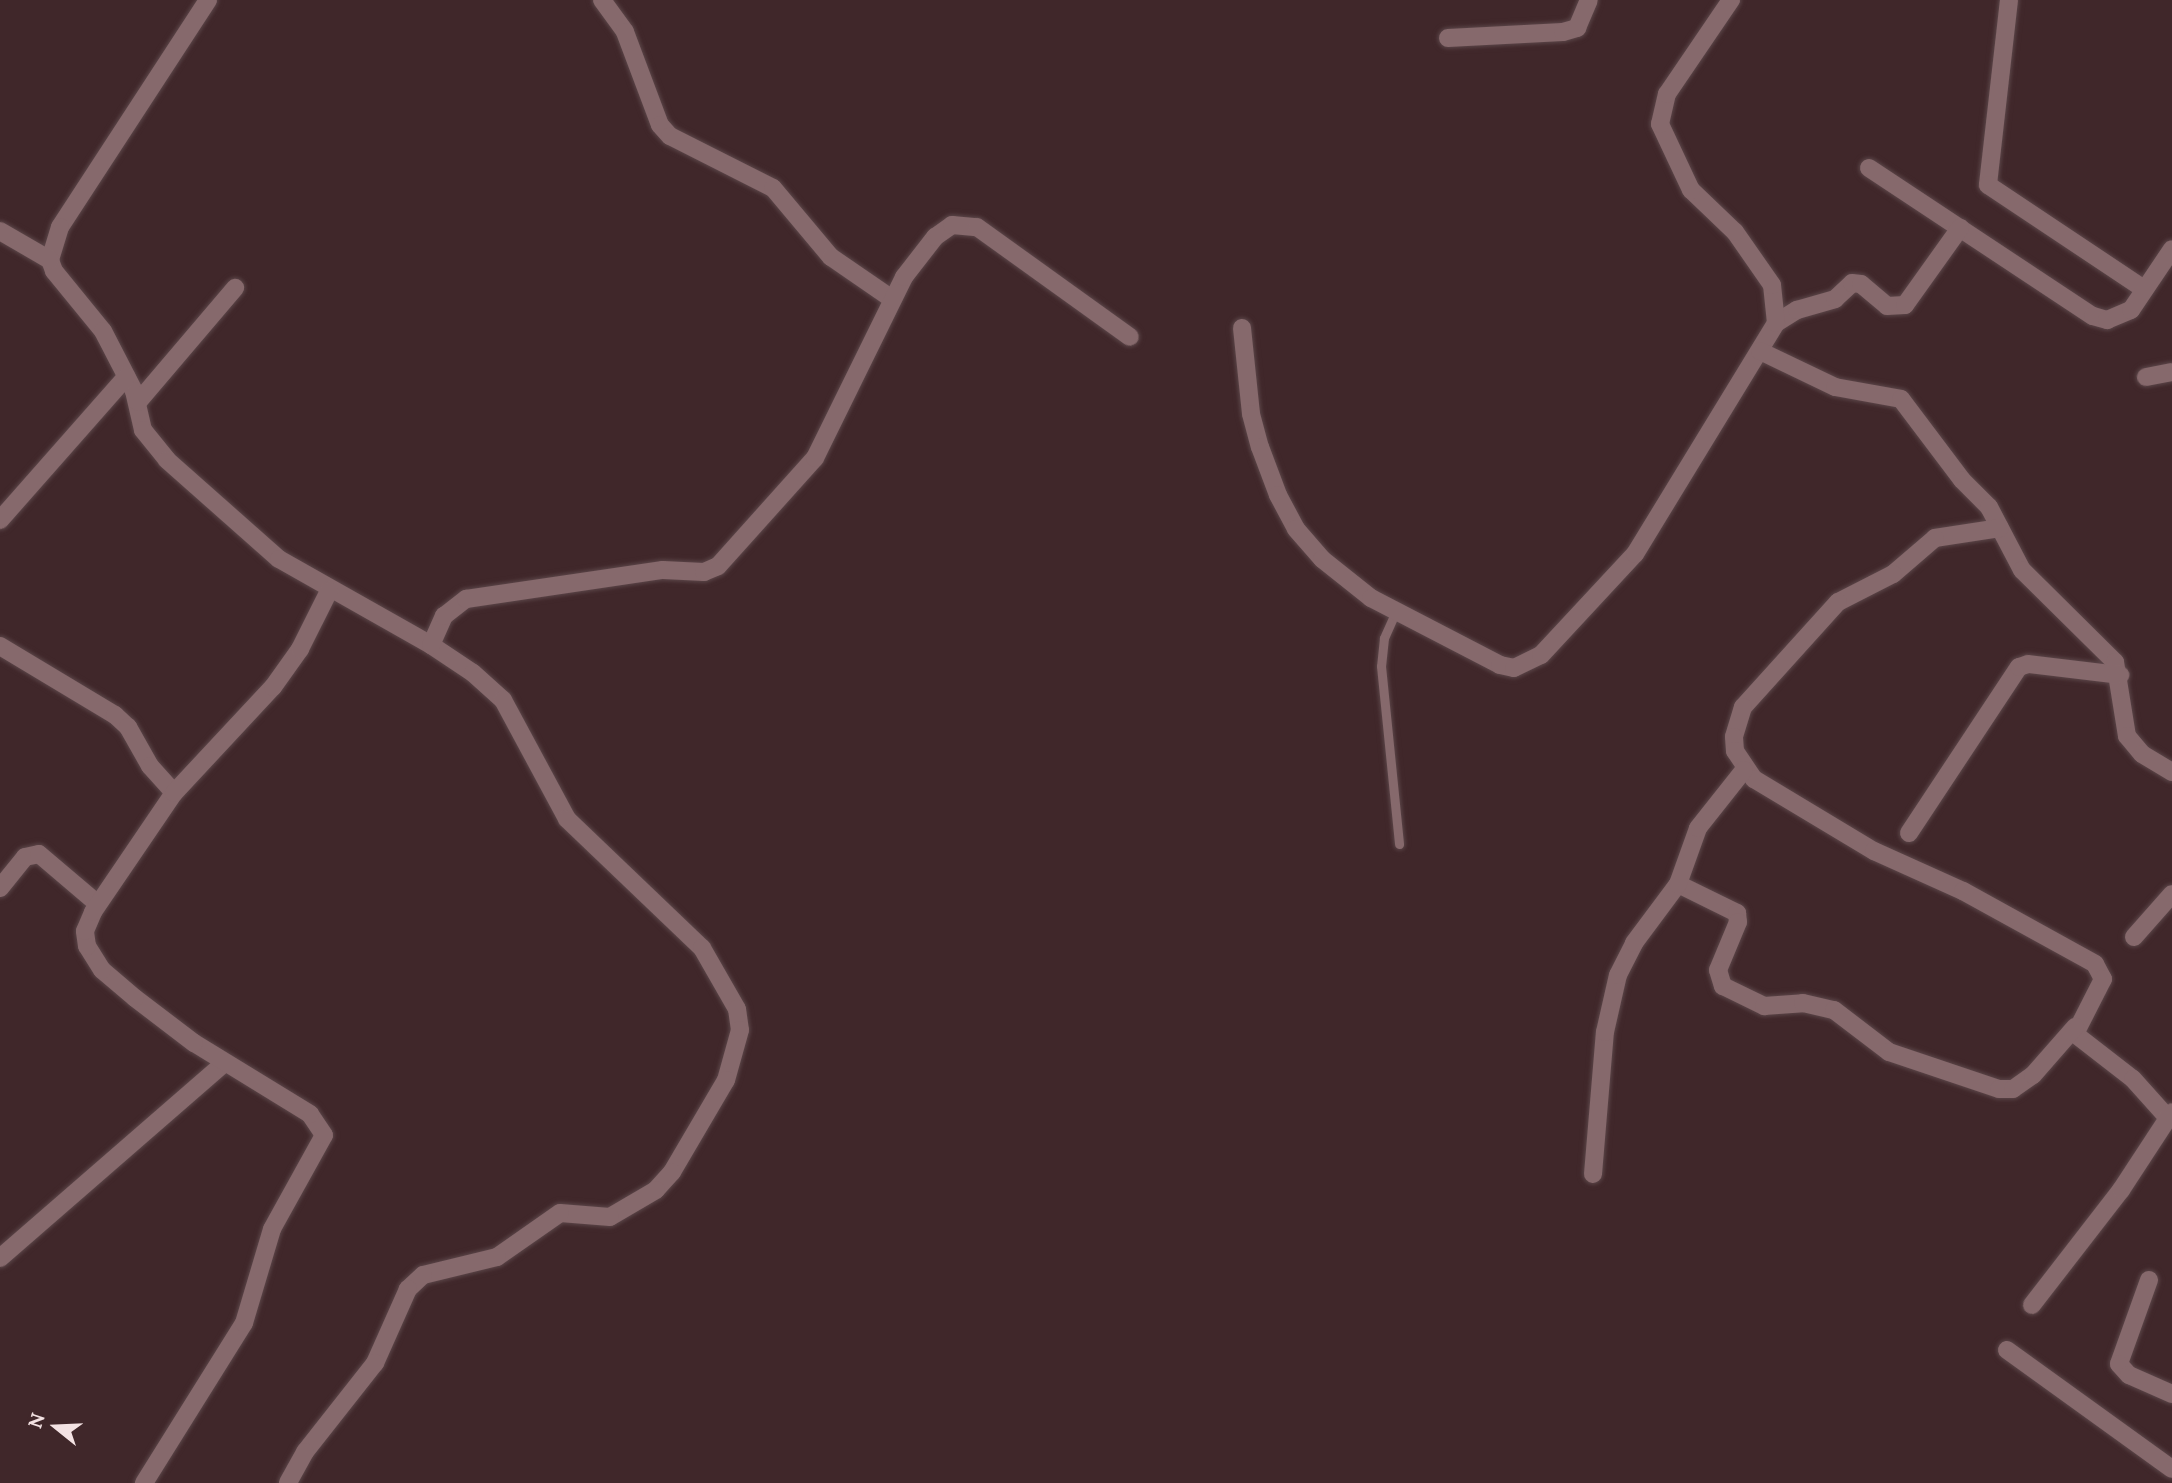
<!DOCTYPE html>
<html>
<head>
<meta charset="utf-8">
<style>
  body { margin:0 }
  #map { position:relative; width:2172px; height:1483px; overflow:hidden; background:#40272a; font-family:Lora,serif }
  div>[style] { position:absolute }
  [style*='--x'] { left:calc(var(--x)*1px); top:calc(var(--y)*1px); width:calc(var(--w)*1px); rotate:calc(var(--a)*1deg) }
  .roads { filter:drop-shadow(0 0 2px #5b4649) drop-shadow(0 0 2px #5b4649) }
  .lane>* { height:9px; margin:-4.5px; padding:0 4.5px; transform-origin:4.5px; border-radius:4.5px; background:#86696c }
  .street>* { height:18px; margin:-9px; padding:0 9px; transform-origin:9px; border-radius:9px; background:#86696c }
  span { translate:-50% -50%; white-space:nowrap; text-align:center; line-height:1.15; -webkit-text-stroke:5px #40272a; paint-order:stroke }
  .north { position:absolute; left:21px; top:1392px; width:70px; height:70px; -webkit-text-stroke:5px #40272a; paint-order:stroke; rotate:288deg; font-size:19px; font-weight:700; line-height:28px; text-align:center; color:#f3e2e3 }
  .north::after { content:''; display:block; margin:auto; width:24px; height:32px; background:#f3e2e3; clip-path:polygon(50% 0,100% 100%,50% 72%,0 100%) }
</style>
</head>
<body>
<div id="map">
  <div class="roads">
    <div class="lane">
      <i style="--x:1396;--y:611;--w:30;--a:114"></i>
      <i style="--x:1384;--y:638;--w:28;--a:96"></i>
      <i style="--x:1381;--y:666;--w:179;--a:84.2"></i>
    </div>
    <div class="street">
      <i style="--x:208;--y:0;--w:271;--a:123.1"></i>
      <i style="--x:60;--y:227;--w:34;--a:107"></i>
      <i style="--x:50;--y:260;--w:12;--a:70"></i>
      <i style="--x:54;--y:271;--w:77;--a:50.8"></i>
      <i style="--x:103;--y:331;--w:68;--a:62.7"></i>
      <i style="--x:134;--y:391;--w:40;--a:77"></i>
      <i style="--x:143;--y:430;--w:38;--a:51"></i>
      <i style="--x:167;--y:460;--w:149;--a:41.5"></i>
      <i style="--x:279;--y:559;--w:175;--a:29.5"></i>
      <i style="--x:431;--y:645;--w:50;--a:33.7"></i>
      <i style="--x:473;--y:673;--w:40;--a:42"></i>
      <i style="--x:503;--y:700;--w:135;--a:61.7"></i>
      <i style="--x:567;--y:819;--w:187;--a:43.7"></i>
      <i style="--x:702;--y:948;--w:70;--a:60.2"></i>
      <i style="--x:737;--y:1009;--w:21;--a:82"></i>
      <i style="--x:740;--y:1030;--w:52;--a:105.6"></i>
      <i style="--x:726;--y:1080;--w:107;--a:120.4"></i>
      <i style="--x:672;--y:1172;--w:24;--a:132"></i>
      <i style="--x:656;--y:1190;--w:53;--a:149.6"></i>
      <i style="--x:610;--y:1217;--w:50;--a:-175.4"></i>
      <i style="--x:560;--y:1213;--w:77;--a:145.1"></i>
      <i style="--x:497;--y:1257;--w:76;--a:166.3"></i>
      <i style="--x:423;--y:1275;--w:21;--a:137"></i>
      <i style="--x:408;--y:1289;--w:81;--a:114"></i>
      <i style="--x:375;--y:1363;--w:113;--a:128.2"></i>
      <i style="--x:305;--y:1452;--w:35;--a:119"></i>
      <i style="--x:602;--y:0;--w:39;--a:54"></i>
      <i style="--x:625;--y:32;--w:99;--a:69.4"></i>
      <i style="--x:660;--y:125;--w:15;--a:48"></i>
      <i style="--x:670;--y:136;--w:115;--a:26.8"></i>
      <i style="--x:773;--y:188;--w:90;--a:50"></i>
      <i style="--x:831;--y:257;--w:74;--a:34.5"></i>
      <i style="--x:2009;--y:0;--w:186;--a:96.5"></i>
      <i style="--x:1988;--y:185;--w:187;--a:33.7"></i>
      <i style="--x:1448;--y:38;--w:115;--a:-3"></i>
      <i style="--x:1563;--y:32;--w:15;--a:-16"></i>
      <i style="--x:1577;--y:28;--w:30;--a:-67"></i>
      <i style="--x:1869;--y:168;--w:268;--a:33.5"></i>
      <i style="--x:2093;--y:316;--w:15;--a:16"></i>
      <i style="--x:2107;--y:320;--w:26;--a:-23"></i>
      <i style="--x:2131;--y:310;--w:73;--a:-56.1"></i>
      <i style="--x:0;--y:231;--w:58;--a:30.1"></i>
      <i style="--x:1776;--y:323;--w:25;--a:-32"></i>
      <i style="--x:1797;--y:310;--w:40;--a:-16"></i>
      <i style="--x:1835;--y:299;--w:23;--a:-43"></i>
      <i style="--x:1852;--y:283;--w:9;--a:6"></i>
      <i style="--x:1861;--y:284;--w:34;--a:40"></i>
      <i style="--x:1887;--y:306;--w:18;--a:-3"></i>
      <i style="--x:1905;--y:305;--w:95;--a:-54.5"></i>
      <i style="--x:1242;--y:328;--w:86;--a:84"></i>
      <i style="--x:1251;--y:414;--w:34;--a:75"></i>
      <i style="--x:1260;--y:447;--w:51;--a:69.4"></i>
      <i style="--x:1278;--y:495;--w:38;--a:62"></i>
      <i style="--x:1296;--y:529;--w:40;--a:49"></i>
      <i style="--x:1322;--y:559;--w:63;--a:38.5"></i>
      <i style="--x:1371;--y:598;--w:145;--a:27.4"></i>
      <i style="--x:1500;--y:665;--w:14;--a:12"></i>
      <i style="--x:1514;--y:668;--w:30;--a:-26"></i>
      <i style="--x:1541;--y:655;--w:138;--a:-47.1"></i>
      <i style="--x:1635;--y:554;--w:271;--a:-58.6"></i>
      <i style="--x:1776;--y:323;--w:38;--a:-96"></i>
      <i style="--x:1772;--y:285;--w:65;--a:-124.9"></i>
      <i style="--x:1735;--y:232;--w:61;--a:-136.3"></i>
      <i style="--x:1691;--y:190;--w:73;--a:-115.2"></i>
      <i style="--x:1660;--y:124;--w:31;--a:-77"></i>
      <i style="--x:1667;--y:94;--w:114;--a:-55.8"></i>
      <i style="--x:1760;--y:351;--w:83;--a:25.6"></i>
      <i style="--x:1835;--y:387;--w:67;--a:10.3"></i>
      <i style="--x:1901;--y:399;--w:101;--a:53"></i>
      <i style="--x:1962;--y:480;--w:38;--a:45"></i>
      <i style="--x:1989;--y:507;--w:71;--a:62.4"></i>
      <i style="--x:2022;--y:570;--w:131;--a:44.7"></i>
      <i style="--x:2115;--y:662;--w:75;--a:80.8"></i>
      <i style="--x:2127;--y:736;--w:23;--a:50"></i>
      <i style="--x:2142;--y:754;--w:35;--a:31"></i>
      <i style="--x:2146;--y:377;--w:26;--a:-11"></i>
      <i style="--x:138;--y:402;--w:150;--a:-49.6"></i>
      <i style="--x:0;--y:520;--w:191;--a:-48.6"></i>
      <i style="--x:2000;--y:528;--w:66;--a:171.3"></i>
      <i style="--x:1935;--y:538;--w:55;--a:139.4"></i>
      <i style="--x:1893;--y:574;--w:62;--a:153"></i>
      <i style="--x:1838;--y:602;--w:142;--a:132.1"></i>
      <i style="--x:1743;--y:707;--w:31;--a:107"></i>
      <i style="--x:1734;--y:737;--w:14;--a:86"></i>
      <i style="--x:1735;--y:751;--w:34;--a:56"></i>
      <i style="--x:1754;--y:779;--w:140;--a:31"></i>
      <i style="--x:1874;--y:851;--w:98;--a:24.2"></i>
      <i style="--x:1963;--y:891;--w:151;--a:28.9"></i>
      <i style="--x:2095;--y:964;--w:17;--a:62"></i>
      <i style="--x:2103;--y:979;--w:62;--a:117"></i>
      <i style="--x:2075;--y:1034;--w:73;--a:37.8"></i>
      <i style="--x:2133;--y:1079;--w:52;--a:48.1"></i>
      <i style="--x:431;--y:645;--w:32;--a:-66"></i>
      <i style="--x:444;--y:616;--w:28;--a:-38"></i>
      <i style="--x:466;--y:599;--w:199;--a:-8.4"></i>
      <i style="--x:663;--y:570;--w:41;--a:2.8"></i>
      <i style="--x:704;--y:572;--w:15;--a:-23"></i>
      <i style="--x:718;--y:566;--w:145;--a:-48.1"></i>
      <i style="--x:815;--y:458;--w:202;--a:-63.8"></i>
      <i style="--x:904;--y:277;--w:51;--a:-52.2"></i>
      <i style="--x:935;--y:237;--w:21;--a:-35"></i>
      <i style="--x:952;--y:225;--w:25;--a:5"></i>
      <i style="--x:977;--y:227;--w:188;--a:35.7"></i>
      <i style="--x:0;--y:646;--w:134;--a:31"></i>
      <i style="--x:115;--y:715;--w:18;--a:43"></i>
      <i style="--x:128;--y:727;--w:45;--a:60.6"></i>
      <i style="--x:150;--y:766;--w:36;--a:48"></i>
      <i style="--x:1909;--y:833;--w:199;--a:-56.5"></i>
      <i style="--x:2019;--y:667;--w:9;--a:-18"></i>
      <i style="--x:2028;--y:664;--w:93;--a:6.8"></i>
      <i style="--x:1678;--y:884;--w:66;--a:26.2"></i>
      <i style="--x:1737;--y:913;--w:9;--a:84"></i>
      <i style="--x:1738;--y:922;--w:52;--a:112.6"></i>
      <i style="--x:1718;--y:970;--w:17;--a:73"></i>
      <i style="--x:1723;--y:986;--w:46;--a:26"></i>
      <i style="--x:1764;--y:1006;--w:39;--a:-4"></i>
      <i style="--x:1803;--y:1003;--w:32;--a:13"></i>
      <i style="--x:1834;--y:1010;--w:69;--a:37.4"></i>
      <i style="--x:1889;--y:1052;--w:116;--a:18.6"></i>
      <i style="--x:1999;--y:1089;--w:14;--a:0"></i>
      <i style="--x:2013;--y:1089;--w:24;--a:-35"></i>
      <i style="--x:2033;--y:1075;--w:64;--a:-48.8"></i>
      <i style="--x:0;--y:888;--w:40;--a:-51"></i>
      <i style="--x:25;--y:857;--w:14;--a:-12"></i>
      <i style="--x:39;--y:854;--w:77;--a:40.3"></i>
      <i style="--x:2134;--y:937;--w:57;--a:-48.5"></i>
      <i style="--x:1593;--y:1174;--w:143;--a:-85.2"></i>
      <i style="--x:1605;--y:1032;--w:58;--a:-77.2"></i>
      <i style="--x:1618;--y:975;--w:36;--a:-63"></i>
      <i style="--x:1634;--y:943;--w:74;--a:-53.3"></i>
      <i style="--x:1678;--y:884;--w:59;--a:-70.3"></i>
      <i style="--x:1698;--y:828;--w:74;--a:-51.6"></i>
      <i style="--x:0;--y:1258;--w:297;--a:-41"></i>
      <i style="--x:2149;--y:1280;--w:89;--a:109.7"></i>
      <i style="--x:2119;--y:1364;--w:15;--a:48"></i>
      <i style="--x:2129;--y:1375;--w:47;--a:23.8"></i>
      <i style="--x:2032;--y:1305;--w:145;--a:-52.3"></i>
      <i style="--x:2121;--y:1190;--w:93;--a:-56.8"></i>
      <i style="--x:2007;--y:1350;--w:203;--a:35.8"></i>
      <i style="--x:144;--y:1483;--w:189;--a:-58"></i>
      <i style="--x:244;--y:1323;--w:98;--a:-73.4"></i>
      <i style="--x:272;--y:1229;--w:107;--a:-61"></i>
      <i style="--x:324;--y:1135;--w:25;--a:-124"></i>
      <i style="--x:310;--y:1114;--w:136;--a:-148.5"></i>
      <i style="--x:194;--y:1043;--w:74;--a:-142.7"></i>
      <i style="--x:135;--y:998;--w:43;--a:-139.7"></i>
      <i style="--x:102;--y:970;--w:28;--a:-122"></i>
      <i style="--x:87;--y:946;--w:15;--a:-98"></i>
      <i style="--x:85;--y:931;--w:21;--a:-67"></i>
      <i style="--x:93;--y:912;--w:144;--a:-55.8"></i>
      <i style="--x:174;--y:793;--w:145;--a:-47"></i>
      <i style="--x:273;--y:687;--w:47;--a:-54.6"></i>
      <i style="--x:300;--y:649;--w:65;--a:-63.4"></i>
    </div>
  </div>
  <div class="north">N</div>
</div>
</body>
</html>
